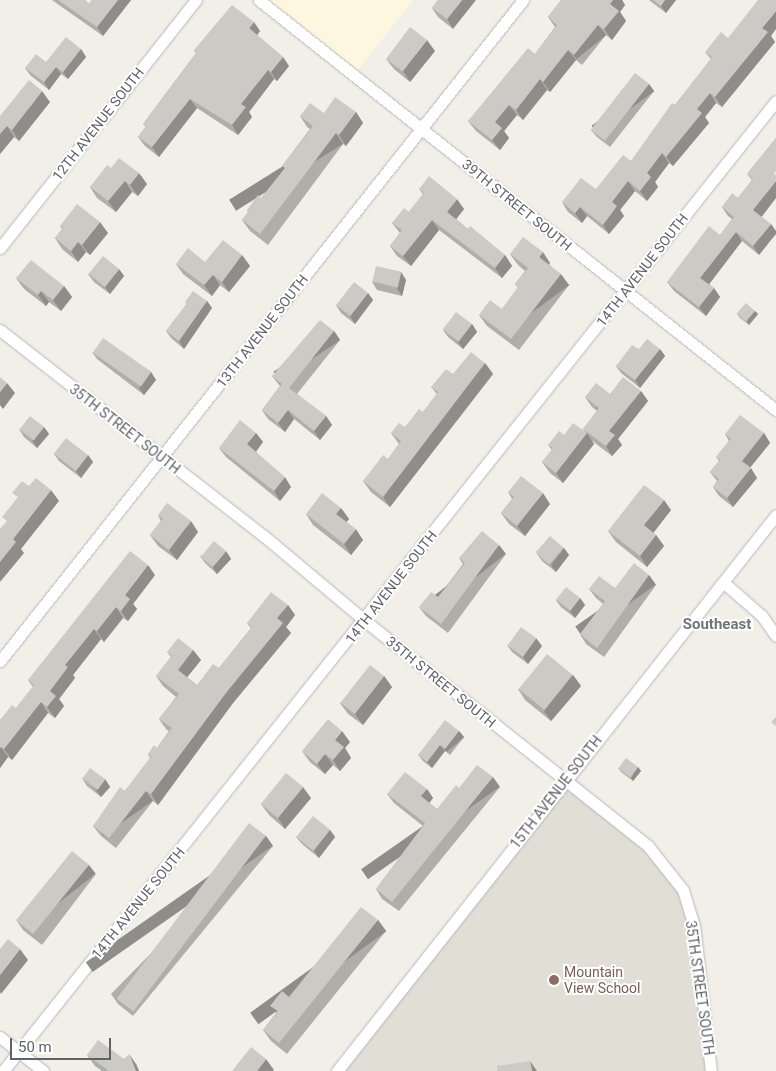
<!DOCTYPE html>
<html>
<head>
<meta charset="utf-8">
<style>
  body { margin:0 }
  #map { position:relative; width:776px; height:1071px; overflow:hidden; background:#f1efe8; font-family:Roboto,sans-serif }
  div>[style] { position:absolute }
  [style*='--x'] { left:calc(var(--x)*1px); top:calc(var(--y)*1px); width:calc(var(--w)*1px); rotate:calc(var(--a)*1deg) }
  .commercial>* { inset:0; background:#fef7e0 }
  .education>* { inset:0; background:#e1ded6 }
  .roads { filter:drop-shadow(0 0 1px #b5b8bc) drop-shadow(0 0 1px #b5b8bc) }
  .street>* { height:11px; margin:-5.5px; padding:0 5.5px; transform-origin:5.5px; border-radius:5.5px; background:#fff }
  .wall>* { inset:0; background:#afaea9 }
  .shaded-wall>* { inset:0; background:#8f8d8a; transform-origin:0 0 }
  .building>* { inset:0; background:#cccac5; transform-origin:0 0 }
  .dots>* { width:14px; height:14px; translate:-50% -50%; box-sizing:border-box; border:2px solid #fff; border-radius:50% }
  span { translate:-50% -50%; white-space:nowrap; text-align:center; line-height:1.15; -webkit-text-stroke:4px #fff; paint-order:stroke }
  .street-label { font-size:14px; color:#5f6368 }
  .education-label { font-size:14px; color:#785e54 }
  .left { translate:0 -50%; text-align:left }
  .neighbourhood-label { font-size:15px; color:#70757a; font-weight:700 }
  .scale { position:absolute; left:10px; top:1038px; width:101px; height:22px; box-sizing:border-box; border:2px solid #5f6368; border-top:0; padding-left:6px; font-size:15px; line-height:18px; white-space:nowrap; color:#5f6368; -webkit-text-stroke:4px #fff; paint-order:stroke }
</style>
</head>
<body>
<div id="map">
  <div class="commercial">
    <i style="clip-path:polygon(259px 0,413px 0,354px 75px)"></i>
  </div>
  <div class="education">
    <i style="clip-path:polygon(565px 780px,669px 869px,694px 925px,711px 1071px,337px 1071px)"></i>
  </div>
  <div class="roads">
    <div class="street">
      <i style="--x:259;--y:0;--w:660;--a:38.42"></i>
      <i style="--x:0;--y:248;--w:316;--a:-51.7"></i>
      <i style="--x:0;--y:330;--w:335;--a:38"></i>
      <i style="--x:264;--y:536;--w:131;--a:40"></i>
      <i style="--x:364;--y:620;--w:363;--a:38.5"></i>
      <i style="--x:648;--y:846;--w:56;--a:51.5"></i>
      <i style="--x:683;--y:890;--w:37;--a:73"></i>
      <i style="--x:694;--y:925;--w:147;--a:83.4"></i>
      <i style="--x:723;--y:582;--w:52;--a:41.1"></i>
      <i style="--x:762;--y:616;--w:24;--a:55"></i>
      <i style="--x:0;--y:661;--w:843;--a:-51.65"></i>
      <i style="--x:0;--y:1037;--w:55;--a:38.3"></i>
      <i style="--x:3;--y:1071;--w:1240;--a:-51.45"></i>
      <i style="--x:337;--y:1071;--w:708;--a:-51.71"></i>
    </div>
  </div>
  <div class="wall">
    <i style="clip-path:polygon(52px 0,85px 0,89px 4px,92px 0,131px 0,103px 36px)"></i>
    <i style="clip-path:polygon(438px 0,453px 29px,438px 17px,432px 8px)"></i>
    <i style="clip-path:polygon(561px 0,622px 0,625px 5px,620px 12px,626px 21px,612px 40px,606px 35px,582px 65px,576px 60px,550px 92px,547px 90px,523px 120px,517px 115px,504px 131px,509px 138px,500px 150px,476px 131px,468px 121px,535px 54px,555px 27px,548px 17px)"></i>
    <i style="clip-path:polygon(649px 0,676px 0,666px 13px)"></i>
    <i style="clip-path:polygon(260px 31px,257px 35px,283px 57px,289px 66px,277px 81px,274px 79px,249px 112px,252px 117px,238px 135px,197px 108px,159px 157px,145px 146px,138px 137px,146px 127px,143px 124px,196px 53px,194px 50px)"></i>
    <i style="clip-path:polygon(771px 36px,775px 42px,722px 107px,716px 103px,705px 117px,709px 123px,673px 166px,669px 163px,655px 182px,658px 187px,647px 201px,635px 191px,620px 210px,624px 216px,609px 234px,587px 216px,582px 223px,568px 212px,562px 202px,596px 189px,631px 161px,711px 59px,705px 52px,728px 38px)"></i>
    <i style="clip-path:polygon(81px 49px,86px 57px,68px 79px,61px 74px,49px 90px,30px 75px,25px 68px,46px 62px)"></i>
    <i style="clip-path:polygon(435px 51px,410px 82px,394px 69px,386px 59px)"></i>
    <i style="clip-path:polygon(649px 84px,654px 91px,610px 147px,597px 137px,591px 130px)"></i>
    <i style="clip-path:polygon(50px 102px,19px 141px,14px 137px,0 154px,0 116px)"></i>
    <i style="clip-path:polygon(356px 112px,363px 123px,346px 146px,343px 144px,268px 245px,250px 231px,242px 220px,248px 212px,247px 210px,261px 198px,284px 169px,282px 166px,310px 129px,307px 127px,300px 116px,324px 113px)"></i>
    <i style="clip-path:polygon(776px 138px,762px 216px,759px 255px,742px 241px,709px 284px,714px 288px,720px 297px,706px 316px,674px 291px,667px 282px,720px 235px,732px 219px,728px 216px,722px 207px,738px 198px,752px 180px,747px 174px)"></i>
    <i style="clip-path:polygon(111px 168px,147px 184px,138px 196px,132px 192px,116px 212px,97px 198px,90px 187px)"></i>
    <i style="clip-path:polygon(419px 189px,464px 209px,456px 219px,468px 229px,505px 255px,512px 266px,502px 278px,439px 230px,411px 266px,397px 256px,390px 246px,400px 233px,392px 223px,409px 212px,423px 194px)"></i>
    <i style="clip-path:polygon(60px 226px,108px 233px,90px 255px,86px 252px,78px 262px,62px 249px,55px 238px,62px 229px)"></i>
    <i style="clip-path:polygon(510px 254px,550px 263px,549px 264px,569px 285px,519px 350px,487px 326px,479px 315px,502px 309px,518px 288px,515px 284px,525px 271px,518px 265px)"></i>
    <i style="clip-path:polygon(242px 255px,250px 266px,229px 292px,220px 285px,212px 296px,183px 274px,176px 264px,205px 262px)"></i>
    <i style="clip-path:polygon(119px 269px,124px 276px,110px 294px,94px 282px,88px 274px)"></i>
    <i style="clip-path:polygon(401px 272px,406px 280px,402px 296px,377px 290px,372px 282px)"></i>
    <i style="clip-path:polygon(16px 278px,64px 286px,72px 297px,61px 311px,49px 302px,46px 306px,24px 289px)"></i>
    <i style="clip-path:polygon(368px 293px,373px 300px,355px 324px,341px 313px,336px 305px)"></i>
    <i style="clip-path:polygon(207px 301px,212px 308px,184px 349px,171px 338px,166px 331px,187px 304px,185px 302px)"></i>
    <i style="clip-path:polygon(755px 311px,758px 314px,749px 325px,740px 318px,737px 314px)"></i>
    <i style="clip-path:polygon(472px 324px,477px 332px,463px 349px,448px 337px,443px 330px)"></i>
    <i style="clip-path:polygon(334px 331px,340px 340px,297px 394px,326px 416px,332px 425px,320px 440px,294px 419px,285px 432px,268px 419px,262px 410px,280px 386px,272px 376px)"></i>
    <i style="clip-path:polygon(639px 349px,660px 349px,665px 356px,640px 388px,621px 373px,616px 366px)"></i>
    <i style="clip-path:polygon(92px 352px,151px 372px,156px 380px,144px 395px,97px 359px)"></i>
    <i style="clip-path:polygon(485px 363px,493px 374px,390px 507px,371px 492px,363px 481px,388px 459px,399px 444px,391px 433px,405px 427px,423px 412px,437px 394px,431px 387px,453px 374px)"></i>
    <i style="clip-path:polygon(641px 391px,648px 401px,618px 439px,622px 445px,612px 456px,591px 440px,594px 444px,563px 483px,550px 473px,542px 462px,552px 450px,548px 445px,564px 435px,585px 432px,583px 429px,597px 411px,592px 407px,585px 397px)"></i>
    <i style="clip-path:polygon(44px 427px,49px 434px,37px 448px,24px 437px,19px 429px)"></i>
    <i style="clip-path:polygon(256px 433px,263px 442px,256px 452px,291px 487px,280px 501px,226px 457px,219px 448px)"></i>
    <i style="clip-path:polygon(764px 433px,770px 443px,750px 468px,757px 478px,733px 507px,719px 496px,713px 487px,717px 481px,710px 472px,719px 461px,716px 457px,729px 441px,725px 434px)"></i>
    <i style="clip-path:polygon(54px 454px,88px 455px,93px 462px,81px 478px,59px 461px)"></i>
    <i style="clip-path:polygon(508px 492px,550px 504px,525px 536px,509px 524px,501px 513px,512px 499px)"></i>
    <i style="clip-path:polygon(341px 508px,349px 519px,346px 522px,363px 540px,351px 555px,313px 525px,306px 514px)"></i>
    <i style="clip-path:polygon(671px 510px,653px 533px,656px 535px,664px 546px,647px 567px,616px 542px,608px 531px)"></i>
    <i style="clip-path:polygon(158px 515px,198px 532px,177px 560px,158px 546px,150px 535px,161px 521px)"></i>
    <i style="clip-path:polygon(499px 545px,506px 554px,448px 633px,426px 616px,419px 607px,438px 597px,463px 564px,459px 558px)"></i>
    <i style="clip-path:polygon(564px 548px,569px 555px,556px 572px,542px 561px,537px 554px)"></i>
    <i style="clip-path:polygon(226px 551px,231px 559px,217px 574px,205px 563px,200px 556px)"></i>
    <i style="clip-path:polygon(155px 575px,133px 604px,137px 609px,128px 621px,123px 618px,104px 642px,101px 639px,73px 675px,75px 678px,59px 699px,64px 706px,55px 718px,48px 713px,12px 760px,8px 757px,0 768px,0 720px,16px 708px,33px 687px,28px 680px)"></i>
    <i style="clip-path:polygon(649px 575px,656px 585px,604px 657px,586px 644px,580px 634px,603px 604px,596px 598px,589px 589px,615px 588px)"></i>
    <i style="clip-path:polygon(580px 598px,585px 605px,575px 618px,561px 607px,556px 600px)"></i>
    <i style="clip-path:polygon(288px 605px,295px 615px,286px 627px,291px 633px,233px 703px,158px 805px,153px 801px,116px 848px,101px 836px,93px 826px,125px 791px,150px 758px,148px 754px,157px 748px,169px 731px,166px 729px,159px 719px,176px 697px,163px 686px,156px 676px,171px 657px,167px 652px,193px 650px,201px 660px,187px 677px,197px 685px,219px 668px,251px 628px,247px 623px)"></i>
    <i style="clip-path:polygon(507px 645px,542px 646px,528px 664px,512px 652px)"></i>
    <i style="clip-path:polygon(573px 675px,581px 686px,551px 721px,525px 700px,518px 689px)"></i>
    <i style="clip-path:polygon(384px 676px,392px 687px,363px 725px,348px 714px,340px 703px)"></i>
    <i style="clip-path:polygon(459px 731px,464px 737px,450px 755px,445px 751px,432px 768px,423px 761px,418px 755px)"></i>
    <i style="clip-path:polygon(350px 742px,345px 748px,351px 758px,340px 771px,333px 765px,325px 774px,310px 762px,302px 751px)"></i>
    <i style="clip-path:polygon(638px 767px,641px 771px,633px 781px,621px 772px,618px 768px)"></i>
    <i style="clip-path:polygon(82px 778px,105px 779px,110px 787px,101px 797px,87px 786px)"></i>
    <i style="clip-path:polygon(500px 787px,399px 911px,382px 899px,376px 889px,423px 826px,394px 803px,387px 794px,427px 789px,433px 798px,429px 803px,437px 809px,459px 788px)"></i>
    <i style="clip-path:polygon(311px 798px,285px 829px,269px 815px,261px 804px)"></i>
    <i style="clip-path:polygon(330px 830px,335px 837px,319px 858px,302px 844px,296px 837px)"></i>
    <i style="clip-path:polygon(266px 836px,273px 846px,133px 1016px,118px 1004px,111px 994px)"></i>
    <i style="clip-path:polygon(96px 874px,42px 945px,23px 930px,17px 921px)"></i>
    <i style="clip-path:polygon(378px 920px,386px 931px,287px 1054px,271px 1041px,263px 1030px,276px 1013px,270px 1006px,289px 997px)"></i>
    <i style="clip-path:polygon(87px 1055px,124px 1059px,136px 1064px,139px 1071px,102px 1071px,95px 1066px)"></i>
  </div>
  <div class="shaded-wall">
    <i style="clip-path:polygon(118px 0,131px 0,103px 36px,97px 27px)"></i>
    <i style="clip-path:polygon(462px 0,476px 0,453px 29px,447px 19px)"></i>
    <i style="clip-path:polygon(613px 0,622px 0,625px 5px,620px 12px,626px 21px,612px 40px,604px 29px,610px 4px)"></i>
    <i style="clip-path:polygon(665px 0,676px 0,666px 13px,661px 6px)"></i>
    <i style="clip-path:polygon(776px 11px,776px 29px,771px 36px,775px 42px,722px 107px,715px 97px,762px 28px)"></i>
    <i style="clip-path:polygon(254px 22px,260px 31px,255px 38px,249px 28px)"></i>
    <i style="left:598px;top:25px;width:13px;height:38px;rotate:51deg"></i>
    <i style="clip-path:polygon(427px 40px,435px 51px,410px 82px,403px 71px)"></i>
    <i style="clip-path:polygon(81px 49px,86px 57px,68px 79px,63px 72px)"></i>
    <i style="clip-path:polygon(568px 50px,576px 60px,550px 92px,543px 82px)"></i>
    <i style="clip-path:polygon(283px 57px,289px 66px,277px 81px,271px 72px)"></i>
    <i style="clip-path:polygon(56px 67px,61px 74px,49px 90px,44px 82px)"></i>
    <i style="clip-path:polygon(268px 70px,274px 79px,249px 112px,252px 117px,238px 135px,232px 125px,241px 104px)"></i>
    <i style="clip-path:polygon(540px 79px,547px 90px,523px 120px,516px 110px)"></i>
    <i style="left:649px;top:84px;width:9px;height:71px;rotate:54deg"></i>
    <i style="clip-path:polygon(42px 91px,50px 102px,19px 141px,12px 130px)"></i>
    <i style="clip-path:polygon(710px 93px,716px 103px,705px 117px,709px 123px,673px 166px,666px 157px,697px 109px)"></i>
    <i style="clip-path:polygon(190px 99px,197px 108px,159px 157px,152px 147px)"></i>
    <i style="clip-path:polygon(509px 105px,517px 115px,504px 131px,509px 138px,500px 150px,492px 140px,495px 122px)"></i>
    <i style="clip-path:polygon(356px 112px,363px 123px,346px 146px,339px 135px)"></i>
    <i style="clip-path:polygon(7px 126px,14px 137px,0 154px,0 134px)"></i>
    <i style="left:336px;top:133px;width:13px;height:126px;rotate:58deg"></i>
    <i style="clip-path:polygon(662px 153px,669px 163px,655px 182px,658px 187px,647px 201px,640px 191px,647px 173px)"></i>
    <i style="clip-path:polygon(139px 173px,147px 184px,138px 196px,130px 185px)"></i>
    <i style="clip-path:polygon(125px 181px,132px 192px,116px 212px,108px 201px)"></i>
    <i style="clip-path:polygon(628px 181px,635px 191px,620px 210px,624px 216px,609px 234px,603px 225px,612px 202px)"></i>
    <i style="clip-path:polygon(776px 181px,776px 198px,760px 219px,753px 210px)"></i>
    <i style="clip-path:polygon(457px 199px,464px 209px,454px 222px,447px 212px)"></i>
    <i style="clip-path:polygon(580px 207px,587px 216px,582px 223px,575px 213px)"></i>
    <i style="clip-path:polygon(432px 220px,439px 230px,411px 266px,403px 256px)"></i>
    <i style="clip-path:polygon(100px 222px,108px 233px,90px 255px,82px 245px)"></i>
    <i style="clip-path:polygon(771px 224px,776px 231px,776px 234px,759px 255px,753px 246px)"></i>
    <i style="clip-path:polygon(736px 232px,742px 241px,707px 287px,700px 278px)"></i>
    <i style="clip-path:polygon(78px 242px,86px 252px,78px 262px,71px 251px)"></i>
    <i style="clip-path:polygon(543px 252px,550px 263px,547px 267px,539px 257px)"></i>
    <i style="clip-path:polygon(242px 255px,250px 266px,229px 292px,222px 282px)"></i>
    <i style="clip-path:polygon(505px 255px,512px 266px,502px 278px,495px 268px)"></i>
    <i style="clip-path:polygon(119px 269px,124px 276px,110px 294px,105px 287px)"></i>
    <i style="clip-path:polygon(401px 272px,406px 280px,402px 296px,397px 289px)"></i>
    <i style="left:561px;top:274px;width:14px;height:82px;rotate:54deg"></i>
    <i style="clip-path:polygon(213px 275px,220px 285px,212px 296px,204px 285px)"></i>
    <i style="clip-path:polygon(64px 286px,72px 297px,61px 311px,53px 300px)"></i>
    <i style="clip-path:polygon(714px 288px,720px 297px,706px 316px,699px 307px)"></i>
    <i style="clip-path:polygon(41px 291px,49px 302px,46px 306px,38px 295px)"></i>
    <i style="clip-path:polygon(368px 293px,373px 300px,355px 324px,350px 316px)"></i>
    <i style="clip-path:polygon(207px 301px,212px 308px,184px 349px,179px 341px)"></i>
    <i style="clip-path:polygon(755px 311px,758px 314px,749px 325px,747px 321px)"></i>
    <i style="clip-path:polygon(472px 324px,477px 332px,463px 349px,458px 342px)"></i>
    <i style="left:334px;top:331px;width:11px;height:73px;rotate:56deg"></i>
    <i style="clip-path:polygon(660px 349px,665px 356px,640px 388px,635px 380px)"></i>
    <i style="clip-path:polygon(485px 363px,493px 374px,390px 507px,383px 497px)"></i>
    <i style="clip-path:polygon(151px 372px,156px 380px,144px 395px,139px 388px)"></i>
    <i style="clip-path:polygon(7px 383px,15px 393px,3px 409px,0 405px,0 392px)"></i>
    <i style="clip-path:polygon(641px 391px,648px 401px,618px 439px,622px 445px,612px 456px,606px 446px,609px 431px)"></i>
    <i style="clip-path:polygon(288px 410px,294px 419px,285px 432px,278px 423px)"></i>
    <i style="clip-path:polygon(326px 416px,332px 425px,320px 440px,314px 431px)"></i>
    <i style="clip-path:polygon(44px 427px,49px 434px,37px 448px,32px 440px)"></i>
    <i style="clip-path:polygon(256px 433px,263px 442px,254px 454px,247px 444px)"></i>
    <i style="clip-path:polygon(587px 433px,594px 444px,563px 483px,556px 473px)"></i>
    <i style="clip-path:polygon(764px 433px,770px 443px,748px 470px,742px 461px)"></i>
    <i style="clip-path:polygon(88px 455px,93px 462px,81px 478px,76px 471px)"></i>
    <i style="clip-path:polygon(751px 468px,757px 478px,733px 507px,727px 498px)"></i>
    <i style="clip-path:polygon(285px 477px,291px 487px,280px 501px,274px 491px)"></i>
    <i style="clip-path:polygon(51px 490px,59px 501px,21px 549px,24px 553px,0 582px,0 562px,13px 539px)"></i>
    <i style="clip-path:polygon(543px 493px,550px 504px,525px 536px,517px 526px)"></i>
    <i style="clip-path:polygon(664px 500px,671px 510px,651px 536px,644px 525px)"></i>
    <i style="clip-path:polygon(341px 508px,349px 519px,344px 525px,336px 514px)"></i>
    <i style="clip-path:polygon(191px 521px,198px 532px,177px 560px,169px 550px)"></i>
    <i style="clip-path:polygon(356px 529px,363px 540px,351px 555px,344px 544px)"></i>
    <i style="clip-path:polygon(656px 535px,664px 546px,647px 567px,640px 556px)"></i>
    <i style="left:499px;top:545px;width:11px;height:98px;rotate:52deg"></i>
    <i style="clip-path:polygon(564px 548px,569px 555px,556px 572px,551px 565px)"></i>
    <i style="clip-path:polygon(226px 551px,231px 559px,217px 574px,212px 566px)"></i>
    <i style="clip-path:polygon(148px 565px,155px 575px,133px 604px,137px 609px,128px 621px,121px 611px,125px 595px)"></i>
    <i style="left:649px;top:575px;width:12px;height:90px;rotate:55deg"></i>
    <i style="clip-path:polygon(580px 598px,585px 605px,575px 618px,570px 611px)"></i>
    <i style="clip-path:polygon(288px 605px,295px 615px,286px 627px,291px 633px,233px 703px,158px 805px,151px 794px,277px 618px)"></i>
    <i style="clip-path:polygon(116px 607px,123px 618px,104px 642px,97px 631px)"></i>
    <i style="clip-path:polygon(94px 629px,101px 639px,73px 675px,75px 678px,59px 699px,64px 706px,55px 718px,47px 707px,50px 691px,65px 665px)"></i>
    <i style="clip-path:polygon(536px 638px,542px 646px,528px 664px,523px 657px)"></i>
    <i style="clip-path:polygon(193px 650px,201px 660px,185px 680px,178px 670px)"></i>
    <i style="clip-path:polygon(573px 675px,581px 686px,551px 721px,544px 711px)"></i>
    <i style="clip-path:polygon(384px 676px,392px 687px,363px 725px,355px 714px)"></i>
    <i style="clip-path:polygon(41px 702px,48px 713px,12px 760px,4px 749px)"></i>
    <i style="clip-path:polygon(342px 731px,350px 742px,345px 748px,351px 758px,340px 771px,333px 760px,335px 740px)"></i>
    <i style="left:459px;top:731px;width:8px;height:23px;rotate:50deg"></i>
    <i style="clip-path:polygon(440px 745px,445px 751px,432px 768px,427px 762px)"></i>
    <i style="clip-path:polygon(1px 747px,8px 757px,0 768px,0 748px)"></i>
    <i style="clip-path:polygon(325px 754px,333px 765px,325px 774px,317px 764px)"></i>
    <i style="clip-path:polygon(638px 767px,641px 771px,633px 781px,631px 778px)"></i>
    <i style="left:493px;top:777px;width:12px;height:161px;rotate:55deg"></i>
    <i style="clip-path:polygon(105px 779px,110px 787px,101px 797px,96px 790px)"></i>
    <i style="clip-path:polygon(303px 787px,311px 798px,285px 829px,278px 818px)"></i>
    <i style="clip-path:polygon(427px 789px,433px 798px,427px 806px,421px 796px)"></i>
    <i style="left:146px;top:791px;width:12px;height:60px;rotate:55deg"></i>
    <i style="clip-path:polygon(330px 830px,335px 837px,319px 858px,314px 851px)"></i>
    <i style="left:266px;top:836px;width:12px;height:220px;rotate:55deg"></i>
    <i style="left:89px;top:865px;width:11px;height:88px;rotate:52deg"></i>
    <i style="left:378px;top:920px;width:14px;height:158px;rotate:54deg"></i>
    <i style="clip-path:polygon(20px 949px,28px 960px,1px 994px,0 992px,0 975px)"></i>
    <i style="clip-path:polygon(129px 1054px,136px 1064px,139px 1071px,136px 1071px)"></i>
    <i style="clip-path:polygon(266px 1059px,274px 1070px,273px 1071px,257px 1071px)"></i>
    <i style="clip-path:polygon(530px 1061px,537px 1071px,532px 1071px)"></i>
  </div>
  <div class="building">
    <i style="clip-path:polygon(58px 0,85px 0,89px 4px,92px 0,118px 0,97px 27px)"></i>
    <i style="clip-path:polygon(438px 0,462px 0,447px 19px,432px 8px)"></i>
    <i style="clip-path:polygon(561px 0,613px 0,610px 4px,619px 11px,604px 29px,598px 25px,574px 55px,568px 50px,543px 82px,540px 79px,516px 110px,509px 105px,495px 122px,502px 128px,492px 140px,468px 121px,528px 48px,535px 54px,557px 25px,548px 17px)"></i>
    <i style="clip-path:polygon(653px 0,665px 0,661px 6px)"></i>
    <i style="clip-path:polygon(758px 0,776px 0,776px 11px,762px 28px,768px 32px,715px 97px,710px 93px,697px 109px,702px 113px,666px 157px,662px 153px,647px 173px,651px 177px,640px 191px,628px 181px,612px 202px,617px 206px,603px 225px,580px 207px,575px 213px,562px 202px,581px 178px,596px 189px,623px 155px,631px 161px,672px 103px,675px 105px,712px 57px,705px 52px,721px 32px,728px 38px)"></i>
    <i style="clip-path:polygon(232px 5px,254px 22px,249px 28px,283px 57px,271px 72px,268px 70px,241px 104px,246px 107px,232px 125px,190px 99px,152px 147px,138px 137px,146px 126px,143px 124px,197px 52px,194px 50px)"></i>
    <i style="left:410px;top:27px;width:21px;height:40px;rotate:37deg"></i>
    <i style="clip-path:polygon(66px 37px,81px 49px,63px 72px,56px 67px,44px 82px,25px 68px,36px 54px,46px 62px)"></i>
    <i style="left:635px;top:73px;width:18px;height:72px;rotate:38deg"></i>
    <i style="clip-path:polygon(29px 80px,42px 91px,12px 130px,7px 126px,0 134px,0 116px)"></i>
    <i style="clip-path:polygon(335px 97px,356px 112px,339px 135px,336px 133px,260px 234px,242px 220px,249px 211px,247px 210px,258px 195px,261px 198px,285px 168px,282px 166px,313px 126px,300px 116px,310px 103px,324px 113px)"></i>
    <i style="clip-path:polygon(776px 138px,776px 171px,774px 174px,776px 175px,776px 181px,753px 210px,771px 224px,753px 246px,736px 232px,700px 278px,714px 288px,699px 307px,667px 282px,709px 226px,720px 235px,734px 217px,722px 207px,732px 193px,738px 198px,753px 179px,747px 174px)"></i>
    <i style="clip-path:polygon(119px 158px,139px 173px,130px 185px,125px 181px,108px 201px,90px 187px,107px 165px,111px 168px)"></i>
    <i style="clip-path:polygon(429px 176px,457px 199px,447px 212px,468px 229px,470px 226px,505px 255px,495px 268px,432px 220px,403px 256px,390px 246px,402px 230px,392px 223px,404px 208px,409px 212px,424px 193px,419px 189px)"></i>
    <i style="clip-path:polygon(77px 204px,100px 222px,82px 245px,78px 242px,71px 251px,55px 238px,63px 228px,60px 226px)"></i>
    <i style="clip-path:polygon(523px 237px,543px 252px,539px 257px,561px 274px,511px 339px,479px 315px,490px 300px,502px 309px,518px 287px,515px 284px,528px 268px,510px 254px)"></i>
    <i style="clip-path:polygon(223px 240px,242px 255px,222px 282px,213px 275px,204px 285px,176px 264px,188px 248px,205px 262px)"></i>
    <i style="left:103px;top:256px;width:21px;height:23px;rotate:39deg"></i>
    <i style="clip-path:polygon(31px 260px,64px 286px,53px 300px,41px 291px,38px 295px,16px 278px)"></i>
    <i style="left:376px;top:266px;width:26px;height:16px;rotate:13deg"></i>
    <i style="left:354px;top:282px;width:18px;height:29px;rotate:38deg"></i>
    <i style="clip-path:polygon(193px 291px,207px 301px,179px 341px,166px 331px,187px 303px,185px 302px)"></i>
    <i style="left:746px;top:303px;width:12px;height:14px;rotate:42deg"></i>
    <i style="left:456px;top:312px;width:20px;height:22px;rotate:37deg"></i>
    <i style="clip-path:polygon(320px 320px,334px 331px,289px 388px,326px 416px,314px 431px,288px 410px,278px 423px,262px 410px,282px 384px,272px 376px)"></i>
    <i style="left:103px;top:338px;width:59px;height:18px;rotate:35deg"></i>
    <i style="clip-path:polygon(647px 339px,660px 349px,635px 380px,616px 366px,632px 345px,639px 349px)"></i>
    <i style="clip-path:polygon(471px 352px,485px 363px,383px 497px,363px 481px,383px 455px,388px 459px,401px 441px,391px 433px,399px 423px,405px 427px,419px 409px,423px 412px,438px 392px,431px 387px,446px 369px,453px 374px)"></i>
    <i style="clip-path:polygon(0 377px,7px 383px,0 392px)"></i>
    <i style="clip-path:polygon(623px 377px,641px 391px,609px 431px,615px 435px,606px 446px,583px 429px,599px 408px,585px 397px,596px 383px,610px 394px)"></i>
    <i style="clip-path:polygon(740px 415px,764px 433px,742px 461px,751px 468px,727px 498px,713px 487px,719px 479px,710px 472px,720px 460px,716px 457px,731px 439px,725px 434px)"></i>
    <i style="left:30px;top:416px;width:18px;height:17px;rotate:38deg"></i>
    <i style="clip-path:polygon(240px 420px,256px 433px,247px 444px,285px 477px,274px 491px,219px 448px)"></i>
    <i style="clip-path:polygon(573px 423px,587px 433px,556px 473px,542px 462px,553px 448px,548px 445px,559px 431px,564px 435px)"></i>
    <i style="left:66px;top:438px;width:28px;height:20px;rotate:38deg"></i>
    <i style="clip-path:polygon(521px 476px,543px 493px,517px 526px,501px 513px,514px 497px,508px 492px)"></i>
    <i style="clip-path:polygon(36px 478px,51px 490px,13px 539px,16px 542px,0 562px,0 529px,7px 521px,2px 517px,18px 497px,12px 493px,22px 481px,29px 486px)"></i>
    <i style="clip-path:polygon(644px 485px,664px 500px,644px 525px,656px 535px,640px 556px,608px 531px)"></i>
    <i style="clip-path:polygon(322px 493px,341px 508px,336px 514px,356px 529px,344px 544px,306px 514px)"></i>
    <i style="clip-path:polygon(167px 503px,191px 521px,169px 550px,150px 535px,163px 519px,158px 515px)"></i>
    <i style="clip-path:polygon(482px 531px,499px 545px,441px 624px,419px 607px,431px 592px,438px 597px,465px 563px,459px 558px)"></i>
    <i style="left:550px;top:536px;width:18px;height:22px;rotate:41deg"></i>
    <i style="left:214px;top:541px;width:16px;height:21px;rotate:40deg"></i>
    <i style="clip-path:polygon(130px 551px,148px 565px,125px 595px,130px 599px,121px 611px,116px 607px,97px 631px,94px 629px,65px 665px,68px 667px,50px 691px,56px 696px,47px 707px,41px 702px,4px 749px,1px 747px,0 748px,0 720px,12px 705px,16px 708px,34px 685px,28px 680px)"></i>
    <i style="clip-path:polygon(634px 563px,649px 575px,597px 648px,580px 634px,605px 601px,589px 589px,599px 576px,615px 588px)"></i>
    <i style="left:566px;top:587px;width:18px;height:16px;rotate:38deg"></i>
    <i style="clip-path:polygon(271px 592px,288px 605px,277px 618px,283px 623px,226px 693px,151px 794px,146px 791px,109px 838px,93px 826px,120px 787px,125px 791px,151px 757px,148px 754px,154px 745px,157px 748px,172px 728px,159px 719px,179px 694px,156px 676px,172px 656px,167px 652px,178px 638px,193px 650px,178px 670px,197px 685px,213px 664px,219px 668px,252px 627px,247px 623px)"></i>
    <i style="left:521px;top:627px;width:19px;height:23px;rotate:36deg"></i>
    <i style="left:547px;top:654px;width:33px;height:45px;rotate:39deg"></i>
    <i style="left:370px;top:665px;width:18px;height:48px;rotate:38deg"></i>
    <i style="clip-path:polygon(776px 717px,776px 726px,771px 722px)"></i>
    <i style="clip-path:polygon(328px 719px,342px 731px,335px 740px,344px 747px,333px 760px,325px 754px,317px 764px,302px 751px)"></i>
    <i style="clip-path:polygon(445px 720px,459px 731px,445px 749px,440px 745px,427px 762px,418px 755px)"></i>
    <i style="left:626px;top:758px;width:15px;height:13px;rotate:37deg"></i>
    <i style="clip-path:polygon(477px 765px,493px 777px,392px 902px,376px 889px,425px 823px,387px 794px,405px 772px,427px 789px,421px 796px,437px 809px,456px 785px,459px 788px)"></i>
    <i style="left:90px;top:768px;width:19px;height:13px;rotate:36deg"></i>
    <i style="left:286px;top:773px;width:22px;height:40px;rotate:39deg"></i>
    <i style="left:313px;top:816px;width:22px;height:27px;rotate:39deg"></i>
    <i style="left:249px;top:823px;width:21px;height:220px;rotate:37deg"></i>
    <i style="left:72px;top:851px;width:22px;height:89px;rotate:39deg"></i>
    <i style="clip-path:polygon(361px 907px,378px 920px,279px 1043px,263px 1030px,278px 1011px,270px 1006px,282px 991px,289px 997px)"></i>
    <i style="clip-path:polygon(8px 939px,20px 949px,0 975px,0 949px)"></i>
    <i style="clip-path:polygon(98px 1040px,124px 1059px,129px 1054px,136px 1071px,109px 1071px,87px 1055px)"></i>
    <i style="clip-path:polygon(251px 1047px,266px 1059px,257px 1071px,232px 1071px)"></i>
    <i style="clip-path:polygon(530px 1061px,532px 1071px,497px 1071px,497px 1066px)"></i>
  </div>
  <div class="dots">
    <i style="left:554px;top:980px;background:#8d6e63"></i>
  </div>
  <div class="street-label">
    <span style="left:98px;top:124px;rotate:-52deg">12TH AVENUE SOUTH</span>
    <span style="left:517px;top:205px;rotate:39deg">39TH STREET SOUTH</span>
    <span style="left:642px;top:270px;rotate:-52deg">14TH AVENUE SOUTH</span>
    <span style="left:262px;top:331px;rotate:-52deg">13TH AVENUE SOUTH</span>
    <span style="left:125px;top:429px;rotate:38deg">35TH STREET SOUTH</span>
    <span style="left:391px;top:587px;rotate:-52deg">14TH AVENUE SOUTH</span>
    <span style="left:441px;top:682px;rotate:39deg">35TH STREET SOUTH</span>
    <span style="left:556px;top:792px;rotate:-52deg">15TH AVENUE SOUTH</span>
    <span style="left:138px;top:903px;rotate:-51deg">14TH AVENUE SOUTH</span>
    <span style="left:700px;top:988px;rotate:82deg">35TH STREET SOUTH</span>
  </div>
  <div class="education-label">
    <span class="left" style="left:564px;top:980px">Mountain<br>View School</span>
  </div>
  <div class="neighbourhood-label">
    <span style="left:717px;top:625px">Southeast</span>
  </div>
  <div class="scale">50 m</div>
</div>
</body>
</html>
